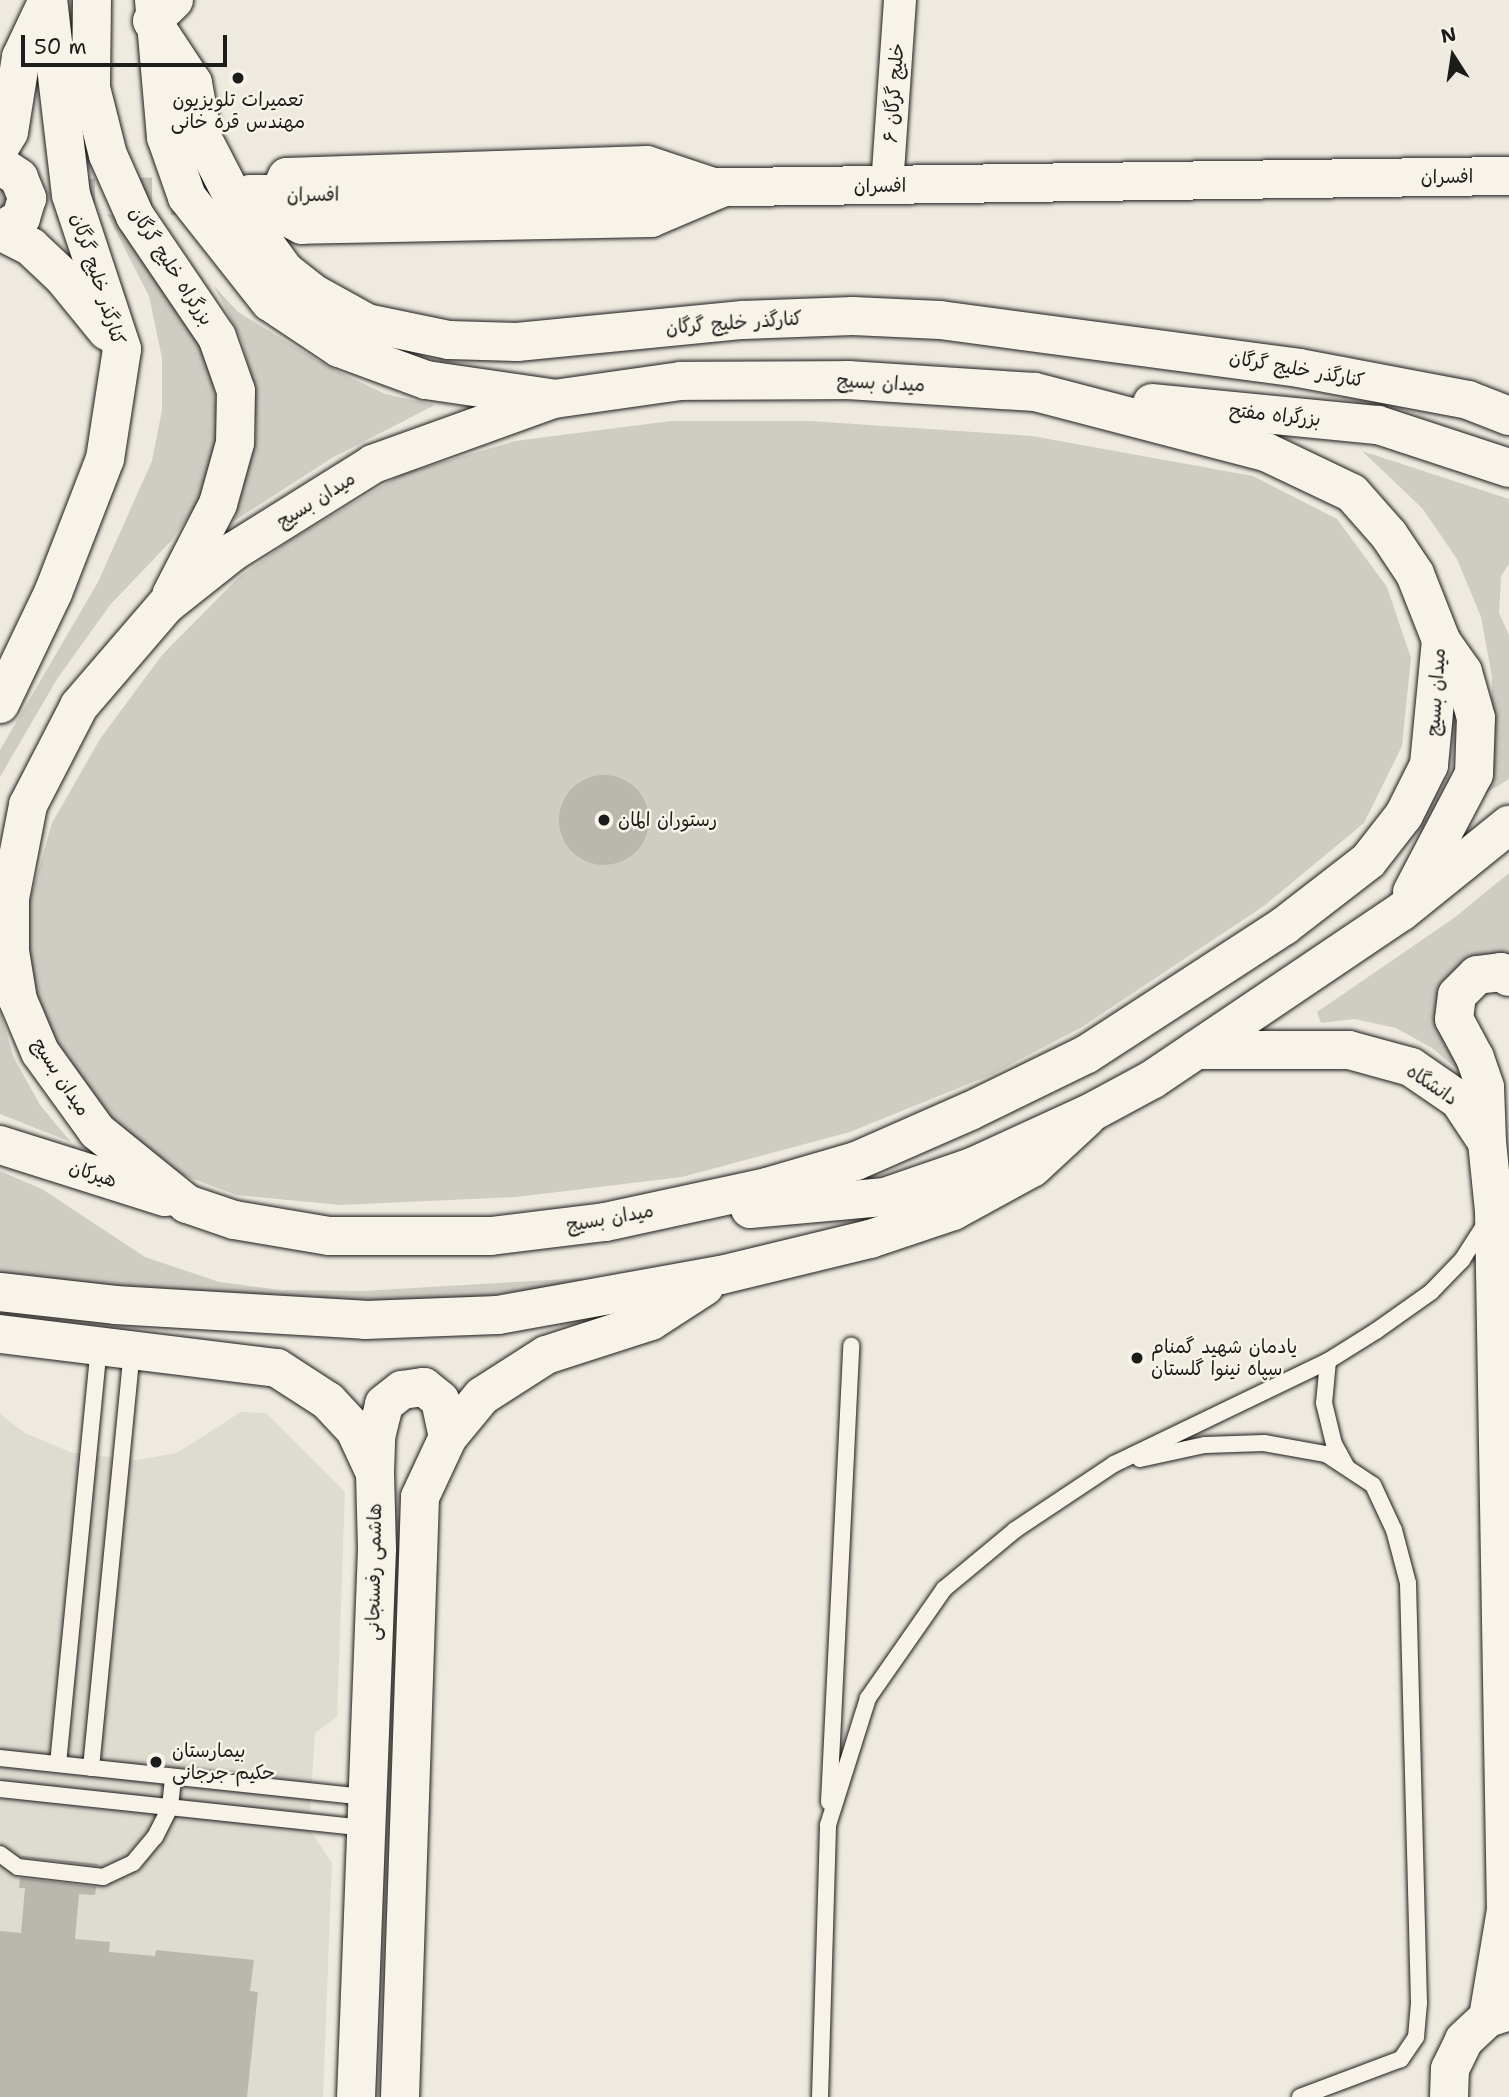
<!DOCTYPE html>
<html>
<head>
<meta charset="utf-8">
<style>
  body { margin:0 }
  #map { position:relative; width:1509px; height:2097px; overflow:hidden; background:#eeeae0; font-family:"Shantell Sans","Playpen Sans Arabic",sans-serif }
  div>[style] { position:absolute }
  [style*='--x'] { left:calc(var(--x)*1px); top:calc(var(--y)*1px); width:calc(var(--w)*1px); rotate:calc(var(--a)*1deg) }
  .built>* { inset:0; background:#dedbd1 }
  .green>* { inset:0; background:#cfccc3 }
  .building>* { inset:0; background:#bab7af }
  .round { border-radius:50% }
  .secondary-tunnel>* { height:38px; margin-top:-19px; transform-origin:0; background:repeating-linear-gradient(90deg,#c4c1b9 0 38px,transparent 0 57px) }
  .roads { filter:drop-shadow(0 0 2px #1c1c1c) drop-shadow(0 0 2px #1c1c1c) }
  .lane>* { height:16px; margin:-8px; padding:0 8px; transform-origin:8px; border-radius:8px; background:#f7f3e8 }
  .street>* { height:32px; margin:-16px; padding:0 16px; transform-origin:16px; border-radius:16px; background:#f7f3e8 }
  .secondary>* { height:38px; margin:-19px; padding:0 19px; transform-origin:19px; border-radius:19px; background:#f7f3e8 }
  .highway>* { height:38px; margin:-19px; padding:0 19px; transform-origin:19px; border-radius:19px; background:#f7f3e8 }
  .dots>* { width:19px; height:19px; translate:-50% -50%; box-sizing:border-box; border:4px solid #f7f3e8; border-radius:50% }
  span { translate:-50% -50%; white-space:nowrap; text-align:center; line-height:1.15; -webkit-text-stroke:5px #f7f3e8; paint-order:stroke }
  .street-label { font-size:19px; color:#1c1c1c }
  .poi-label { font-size:19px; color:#1c1c1c }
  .left { translate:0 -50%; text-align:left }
  .north { position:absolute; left:1418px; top:21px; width:70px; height:70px; -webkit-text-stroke:5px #f7f3e8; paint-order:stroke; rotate:348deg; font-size:19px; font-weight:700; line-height:28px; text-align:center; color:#1c1c1c }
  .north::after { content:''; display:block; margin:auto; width:24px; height:32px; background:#1c1c1c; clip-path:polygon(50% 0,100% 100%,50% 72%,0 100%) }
  .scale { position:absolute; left:21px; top:35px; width:206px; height:32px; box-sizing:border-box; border:4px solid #1c1c1c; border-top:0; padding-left:9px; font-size:21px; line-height:24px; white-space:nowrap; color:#1c1c1c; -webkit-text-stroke:5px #f7f3e8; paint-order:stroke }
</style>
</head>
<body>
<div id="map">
  <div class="built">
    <i style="clip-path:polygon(241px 1412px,266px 1413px,345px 1492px,337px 1717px,315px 1733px,309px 1829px,332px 1863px,323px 2097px,0 2097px,0 1414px,25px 1433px,72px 1453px,137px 1460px,177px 1453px)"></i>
  </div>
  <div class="green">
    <i style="clip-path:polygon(107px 214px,114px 215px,208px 357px,218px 410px,214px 459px,200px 500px,171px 541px,110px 605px,57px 679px,0 777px,0 750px,98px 582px,152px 461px,162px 410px,162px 358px,149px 296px)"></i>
    <i style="clip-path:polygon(214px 286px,238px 312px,327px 366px,385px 394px,435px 405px,332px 458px,234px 521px,256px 438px,254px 388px,242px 341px)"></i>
    <i style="clip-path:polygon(671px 421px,810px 421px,1032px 436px,1253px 476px,1337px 519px,1387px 587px,1411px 658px,1402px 746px,1364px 823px,1264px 906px,1082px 1027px,993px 1074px,850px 1132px,682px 1177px,516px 1197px,340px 1205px,236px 1195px,172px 1171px,118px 1132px,57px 1052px,28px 976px,29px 903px,52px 823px,100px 739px,162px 655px,239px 577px,291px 540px,402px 474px,515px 441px)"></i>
    <i style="clip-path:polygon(1362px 451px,1509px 499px,1509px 564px,1501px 576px,1499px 613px,1509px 635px,1509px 779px,1475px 800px,1491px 732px,1492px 677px,1481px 617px,1457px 559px,1422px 508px)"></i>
    <i style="clip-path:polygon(1509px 873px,1509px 962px,1462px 968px,1464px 1075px,1432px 1048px,1396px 1028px,1354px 1019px,1321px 1023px,1317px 1012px,1454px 918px)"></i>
    <i style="clip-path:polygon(0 1010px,13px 1056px,40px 1105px,71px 1142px,0 1114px)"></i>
    <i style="clip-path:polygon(0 1171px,42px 1189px,145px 1257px,219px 1282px,281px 1290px,364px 1291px,582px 1278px,584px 1284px,474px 1297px,366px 1302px,0 1280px)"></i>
  </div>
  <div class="building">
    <i class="round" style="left:559px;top:775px;width:90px;height:90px"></i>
    <i style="clip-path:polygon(22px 1856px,98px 1864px,98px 1866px,22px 1857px)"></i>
    <i style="clip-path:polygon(20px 1878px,96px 1887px,95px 1895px,79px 1894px,75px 1939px,110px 1942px,109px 1952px,155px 1956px,156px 1950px,254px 1960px,250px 1991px,258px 1992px,247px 2097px,0 2097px,0 1931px,21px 1933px,25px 1888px,19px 1888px)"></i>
  </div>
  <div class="secondary-tunnel">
    <i style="--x:0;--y:200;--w:217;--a:-1.3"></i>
  </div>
  <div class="roads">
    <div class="lane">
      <i style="--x:1328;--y:1361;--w:42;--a:95.4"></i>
      <i style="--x:1324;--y:1403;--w:42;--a:76.3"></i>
      <i style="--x:1334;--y:1444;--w:25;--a:61"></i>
      <i style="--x:1140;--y:1459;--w:66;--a:-12.2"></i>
      <i style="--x:1205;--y:1445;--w:59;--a:-1.9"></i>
      <i style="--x:1264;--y:1443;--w:63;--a:10.1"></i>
      <i style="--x:1326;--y:1454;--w:56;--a:33.4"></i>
      <i style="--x:1373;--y:1485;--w:50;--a:65"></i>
      <i style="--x:1394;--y:1530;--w:55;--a:75.2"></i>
      <i style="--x:1408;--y:1583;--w:420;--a:88.5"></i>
      <i style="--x:1419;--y:2003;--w:34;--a:95"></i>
      <i style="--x:1416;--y:2037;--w:27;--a:124"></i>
      <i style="--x:1401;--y:2059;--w:108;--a:159.4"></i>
      <i style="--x:0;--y:1758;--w:368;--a:6.1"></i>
      <i style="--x:58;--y:1764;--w:418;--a:-84.4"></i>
      <i style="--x:91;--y:1768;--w:418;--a:-84.4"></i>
      <i style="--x:0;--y:1789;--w:366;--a:6.1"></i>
      <i style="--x:829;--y:1802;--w:457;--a:-87.2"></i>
      <i style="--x:0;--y:1854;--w:22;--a:36"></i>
      <i style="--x:18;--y:1867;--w:86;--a:6.7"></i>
      <i style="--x:103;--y:1877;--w:33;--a:-25"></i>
      <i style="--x:133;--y:1863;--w:34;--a:-50"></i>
      <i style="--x:155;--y:1837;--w:34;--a:-63"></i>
      <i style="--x:170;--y:1807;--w:30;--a:-84"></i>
      <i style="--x:820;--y:2097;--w:272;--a:-88.3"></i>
      <i style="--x:828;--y:1825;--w:133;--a:-72.5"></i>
      <i style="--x:868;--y:1698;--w:133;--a:-55.1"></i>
      <i style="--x:944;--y:1589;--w:92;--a:-39.7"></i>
      <i style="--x:1015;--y:1530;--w:119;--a:-33.7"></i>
      <i style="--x:1114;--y:1464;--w:237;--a:-25.7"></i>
      <i style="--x:1328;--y:1361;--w:57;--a:-32"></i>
      <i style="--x:1376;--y:1331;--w:67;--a:-35.3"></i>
      <i style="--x:1431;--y:1292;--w:45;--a:-45.9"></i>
      <i style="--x:1462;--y:1260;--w:46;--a:-57.3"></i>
    </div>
    <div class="street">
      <i style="--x:887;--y:186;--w:186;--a:-86"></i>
    </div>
    <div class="secondary">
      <i style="--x:174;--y:0;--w:30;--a:136"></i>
      <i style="--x:152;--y:21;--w:74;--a:56.5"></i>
      <i style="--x:193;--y:83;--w:57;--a:79.9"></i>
      <i style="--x:203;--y:139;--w:74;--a:62.7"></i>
      <i style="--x:237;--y:205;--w:82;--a:54"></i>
      <i style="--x:285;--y:271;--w:36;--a:38"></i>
      <i style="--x:313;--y:293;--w:62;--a:29.1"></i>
      <i style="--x:367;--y:323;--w:84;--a:11.7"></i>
      <i style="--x:449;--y:340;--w:68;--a:1.7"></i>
      <i style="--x:517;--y:342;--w:227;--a:-5.6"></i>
      <i style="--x:743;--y:320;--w:110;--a:-2.1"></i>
      <i style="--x:853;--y:316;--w:87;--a:2.6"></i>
      <i style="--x:940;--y:320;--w:362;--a:7.6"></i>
      <i style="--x:1299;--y:368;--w:172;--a:10.7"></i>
      <i style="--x:1468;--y:400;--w:44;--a:21.3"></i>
      <i style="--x:0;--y:147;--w:17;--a:-59"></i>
      <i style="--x:9;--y:132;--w:76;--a:-80.9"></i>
      <i style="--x:21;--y:57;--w:63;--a:-64.7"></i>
      <i style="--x:0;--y:165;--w:23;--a:34"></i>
      <i style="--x:19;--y:178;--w:22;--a:68"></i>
      <i style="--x:27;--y:198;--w:21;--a:107"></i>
      <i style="--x:21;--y:218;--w:25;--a:148"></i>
      <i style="--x:647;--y:165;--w:76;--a:18.4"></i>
      <i style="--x:719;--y:189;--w:74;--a:156.9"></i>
      <i style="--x:651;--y:218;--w:349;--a:178.9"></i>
      <i style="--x:302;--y:225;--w:21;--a:-152"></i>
      <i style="--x:283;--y:215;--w:20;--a:-105"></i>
      <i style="--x:278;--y:196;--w:21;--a:-65"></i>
      <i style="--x:287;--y:177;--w:360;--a:-1.9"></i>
      <i style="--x:250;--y:194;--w:1259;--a:-0.82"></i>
      <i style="--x:0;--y:231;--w:35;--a:27"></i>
      <i style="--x:31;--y:247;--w:44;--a:43.2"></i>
      <i style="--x:63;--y:277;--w:70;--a:50.8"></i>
      <i style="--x:0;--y:704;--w:123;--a:-64.5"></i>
      <i style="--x:53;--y:593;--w:144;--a:-68.8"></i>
      <i style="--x:105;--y:459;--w:111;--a:-81.2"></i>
      <i style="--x:122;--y:349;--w:162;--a:-108.3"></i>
      <i style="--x:71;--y:195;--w:196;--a:-96.7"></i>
      <i style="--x:1196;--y:1050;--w:153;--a:0"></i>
      <i style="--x:1349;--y:1050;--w:64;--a:15.3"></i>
      <i style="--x:1411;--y:1067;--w:58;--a:34.5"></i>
      <i style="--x:1459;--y:1100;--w:50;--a:56.3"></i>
      <i style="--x:1487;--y:1142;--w:69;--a:84.2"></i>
      <i style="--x:1494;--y:1211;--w:699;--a:89.02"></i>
      <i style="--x:1506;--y:1910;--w:109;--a:99.5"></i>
      <i style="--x:1487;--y:1142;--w:55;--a:-92.1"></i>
      <i style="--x:1485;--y:1087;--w:31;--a:-109"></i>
      <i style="--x:1475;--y:1058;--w:44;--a:-118.3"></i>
      <i style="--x:1454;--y:1019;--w:24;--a:-83"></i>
      <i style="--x:1457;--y:995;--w:28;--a:-45"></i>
      <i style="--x:1477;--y:975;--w:24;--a:-7"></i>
      <i style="--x:1501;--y:972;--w:9;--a:32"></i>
      <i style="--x:0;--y:1292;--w:116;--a:6.4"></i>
      <i style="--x:115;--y:1305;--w:250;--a:3.4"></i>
      <i style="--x:365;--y:1320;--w:133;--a:-2.2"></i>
      <i style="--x:498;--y:1315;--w:227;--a:-10.2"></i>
      <i style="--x:721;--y:1275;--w:153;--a:-13.6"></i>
      <i style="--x:870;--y:1239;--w:88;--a:-18.6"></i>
      <i style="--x:953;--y:1211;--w:90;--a:-28.6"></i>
      <i style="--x:1032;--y:1168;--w:75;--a:-42.8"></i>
      <i style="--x:0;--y:1334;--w:279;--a:7"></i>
      <i style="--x:277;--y:1368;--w:61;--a:32.9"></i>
      <i style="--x:328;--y:1401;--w:40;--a:47"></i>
      <i style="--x:355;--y:1430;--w:47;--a:65.1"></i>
      <i style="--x:375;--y:1473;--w:76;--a:88.5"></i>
      <i style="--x:377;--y:1549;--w:548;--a:92.19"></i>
      <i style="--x:375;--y:1472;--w:35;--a:-88"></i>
      <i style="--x:376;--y:1437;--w:34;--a:-76"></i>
      <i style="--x:384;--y:1404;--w:23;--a:-38"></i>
      <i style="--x:402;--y:1390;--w:22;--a:-8"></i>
      <i style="--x:424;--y:1387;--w:21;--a:39"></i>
      <i style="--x:440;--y:1400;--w:38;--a:78"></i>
      <i style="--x:400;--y:2097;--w:600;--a:-88.09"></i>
      <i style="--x:420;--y:1497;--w:66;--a:-65"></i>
      <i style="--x:448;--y:1437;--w:53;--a:-50.3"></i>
      <i style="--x:482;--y:1396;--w:76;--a:-32.6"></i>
      <i style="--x:546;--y:1355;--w:110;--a:-17.9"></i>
      <i style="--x:651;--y:1321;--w:64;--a:-32.9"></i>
      <i style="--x:1449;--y:2097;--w:28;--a:-88"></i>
      <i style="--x:1450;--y:2069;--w:32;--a:-64"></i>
      <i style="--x:1464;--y:2040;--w:33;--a:-43"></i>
      <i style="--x:1488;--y:2018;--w:22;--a:-18"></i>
    </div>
    <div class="highway">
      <i style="--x:92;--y:0;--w:88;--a:90.7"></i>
      <i style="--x:91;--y:88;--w:69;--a:75.8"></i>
      <i style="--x:108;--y:155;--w:67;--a:66.1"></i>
      <i style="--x:135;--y:216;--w:146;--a:55.9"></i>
      <i style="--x:217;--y:337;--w:57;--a:70.6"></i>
      <i style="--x:236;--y:391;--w:52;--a:91.1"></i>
      <i style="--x:235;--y:443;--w:63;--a:105.6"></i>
      <i style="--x:218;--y:504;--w:102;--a:117.3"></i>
      <i style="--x:154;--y:0;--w:138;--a:85"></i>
      <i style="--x:166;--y:137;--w:64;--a:70.7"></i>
      <i style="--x:187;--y:197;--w:134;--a:51.7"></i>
      <i style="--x:270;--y:302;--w:83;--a:33.7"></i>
      <i style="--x:339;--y:348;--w:93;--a:20.2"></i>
      <i style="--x:426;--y:380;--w:124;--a:8.3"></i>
      <i style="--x:848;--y:380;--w:187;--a:3.7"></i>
      <i style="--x:1035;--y:392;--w:239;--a:14.6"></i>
      <i style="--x:1266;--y:452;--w:95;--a:25.5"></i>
      <i style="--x:1352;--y:493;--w:56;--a:48.6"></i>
      <i style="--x:1389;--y:535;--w:47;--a:56.3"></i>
      <i style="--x:1415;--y:574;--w:71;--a:68.5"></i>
      <i style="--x:1441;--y:640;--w:126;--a:95.5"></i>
      <i style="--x:1429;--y:765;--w:56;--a:116.6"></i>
      <i style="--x:1404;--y:815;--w:58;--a:128"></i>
      <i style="--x:1368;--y:861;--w:106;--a:142.3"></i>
      <i style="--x:1284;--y:926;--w:235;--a:147"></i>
      <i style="--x:1087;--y:1054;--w:130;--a:154"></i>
      <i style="--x:970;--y:1111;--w:124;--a:156.3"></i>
      <i style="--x:856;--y:1161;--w:93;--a:163.7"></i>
      <i style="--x:767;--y:1187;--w:166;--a:167.8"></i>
      <i style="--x:605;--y:1222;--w:115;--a:173"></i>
      <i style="--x:491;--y:1236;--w:162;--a:180"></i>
      <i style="--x:329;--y:1236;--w:96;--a:-170.4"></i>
      <i style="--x:234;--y:1220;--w:50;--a:-161.2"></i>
      <i style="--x:187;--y:1204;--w:116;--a:-141"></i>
      <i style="--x:97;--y:1131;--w:97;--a:-125.8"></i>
      <i style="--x:40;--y:1052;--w:56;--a:-112.9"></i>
      <i style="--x:18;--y:1000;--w:50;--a:-99.3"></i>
      <i style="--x:10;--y:951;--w:53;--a:-90"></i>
      <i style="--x:10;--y:898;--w:95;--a:-79"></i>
      <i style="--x:28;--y:805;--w:111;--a:-62.7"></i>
      <i style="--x:79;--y:706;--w:133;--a:-49.3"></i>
      <i style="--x:166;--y:605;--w:87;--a:-38.5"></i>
      <i style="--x:234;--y:551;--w:164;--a:-32"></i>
      <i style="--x:373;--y:464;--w:192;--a:-19.8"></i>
      <i style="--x:554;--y:399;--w:128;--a:-8.1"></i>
      <i style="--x:681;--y:381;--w:167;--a:-0.3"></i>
      <i style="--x:1152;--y:403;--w:227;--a:5.6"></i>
      <i style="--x:1378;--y:425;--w:138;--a:18.2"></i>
      <i style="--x:1412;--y:892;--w:133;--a:-62.3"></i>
      <i style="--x:1474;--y:774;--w:56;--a:-88"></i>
      <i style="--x:1476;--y:718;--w:48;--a:-105.8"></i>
      <i style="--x:1463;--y:672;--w:39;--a:-125"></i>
      <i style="--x:0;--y:1145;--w:173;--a:17.5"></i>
      <i style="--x:750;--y:1209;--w:136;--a:-5.1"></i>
      <i style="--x:885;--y:1197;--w:92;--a:-19"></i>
      <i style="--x:972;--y:1167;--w:132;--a:-24.6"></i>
      <i style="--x:1092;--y:1112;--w:69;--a:-28.4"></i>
      <i style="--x:1153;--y:1079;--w:299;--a:-34"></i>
      <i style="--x:1401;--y:912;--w:139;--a:-38.9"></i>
    </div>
  </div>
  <div class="dots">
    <i style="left:238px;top:78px;background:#1c1c1c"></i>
    <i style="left:604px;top:820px;background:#1c1c1c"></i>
    <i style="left:1137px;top:1358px;background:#1c1c1c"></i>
    <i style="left:156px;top:1762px;background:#1c1c1c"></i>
  </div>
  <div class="street-label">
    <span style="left:894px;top:93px;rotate:-86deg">خلیج گرگان ۶</span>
    <span style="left:1447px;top:177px;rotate:-1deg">افسران</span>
    <span style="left:880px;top:186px;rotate:-1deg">افسران</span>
    <span style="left:313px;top:195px;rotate:-1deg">افسران</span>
    <span style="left:171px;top:266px;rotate:57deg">بزرگراه خلیج گرگان</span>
    <span style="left:98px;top:279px;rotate:72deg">کنارگذر خلیج گرگان</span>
    <span style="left:734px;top:323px;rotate:-4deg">کنارگذر خلیج گرگان</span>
    <span style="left:1297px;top:369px;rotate:10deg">کنارگذر خلیج گرگان</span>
    <span style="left:881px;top:383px;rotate:3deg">میدان بسیج</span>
    <span style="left:1275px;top:415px;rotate:6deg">بزرگراه مفتح</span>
    <span style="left:316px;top:500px;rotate:-32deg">میدان بسیج</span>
    <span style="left:1436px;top:692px;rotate:-86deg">میدان بسیج</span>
    <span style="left:61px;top:1077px;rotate:57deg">میدان بسیج</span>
    <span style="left:1432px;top:1085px;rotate:34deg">دانشگاه</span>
    <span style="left:93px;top:1174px;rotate:18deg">هیرکان</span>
    <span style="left:610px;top:1218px;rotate:-10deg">میدان بسیج</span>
    <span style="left:374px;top:1572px;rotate:-89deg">هاشمی رفسنجانی</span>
  </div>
  <div class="poi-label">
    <span style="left:238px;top:111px">تعمیرات تلویزیون<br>مهندس قره خانی</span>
    <span class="left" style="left:618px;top:820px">رستوران المان</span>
    <span class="left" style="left:1151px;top:1358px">یادمان شهید گمنام<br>سپاه نینوا گلستان</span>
    <span class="left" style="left:172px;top:1762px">بیمارستان<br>حکیم جرجانی</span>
  </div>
  <div class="north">N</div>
  <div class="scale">50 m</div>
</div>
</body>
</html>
